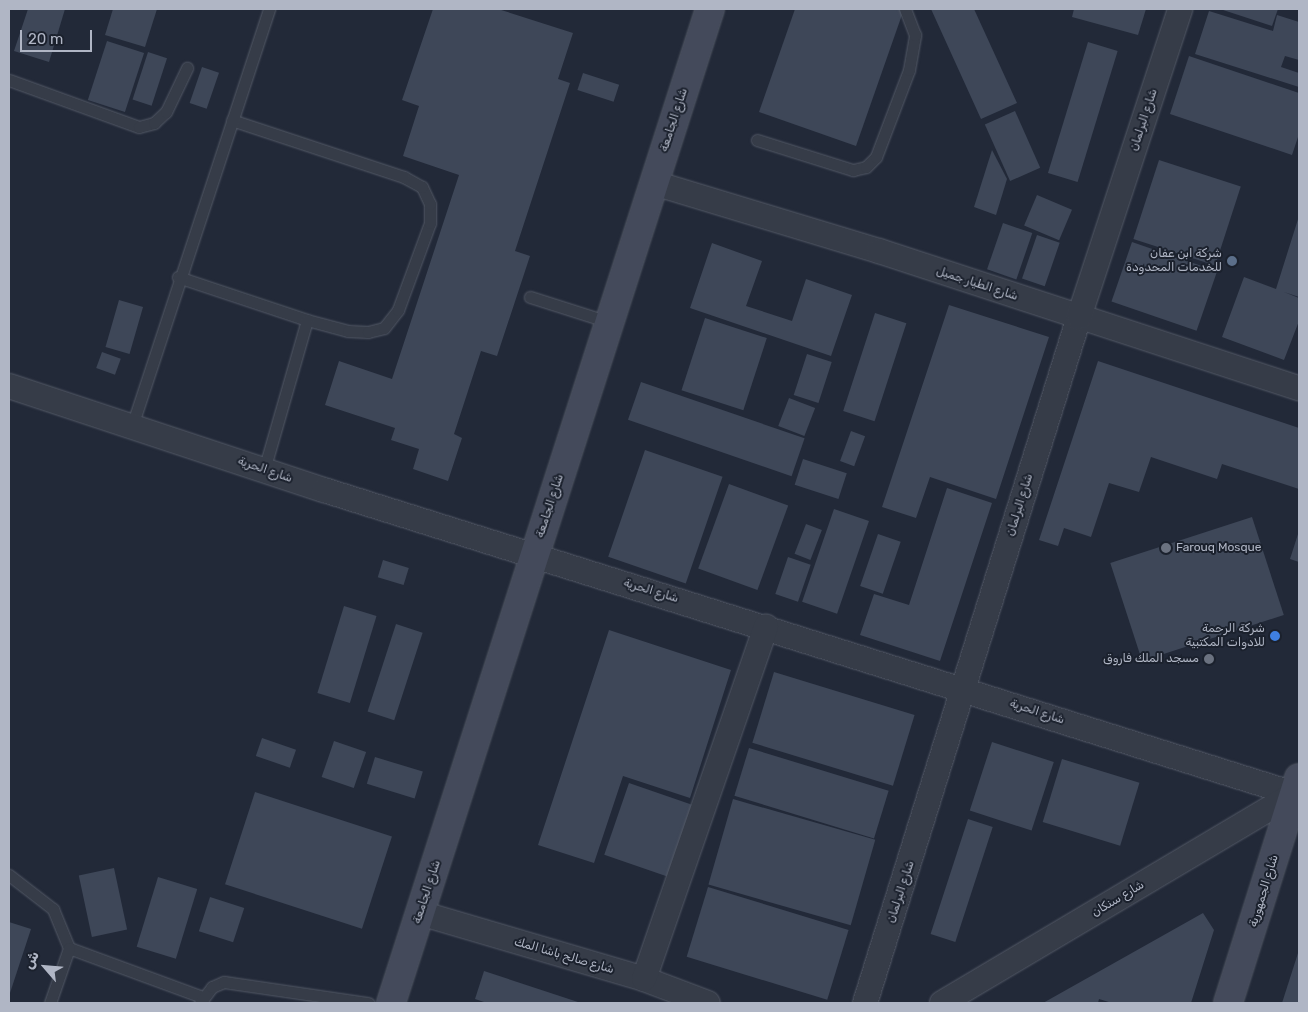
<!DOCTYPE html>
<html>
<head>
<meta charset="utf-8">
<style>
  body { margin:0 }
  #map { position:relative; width:1308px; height:1012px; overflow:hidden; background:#222938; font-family:Rubik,"Noto Sans Arabic",sans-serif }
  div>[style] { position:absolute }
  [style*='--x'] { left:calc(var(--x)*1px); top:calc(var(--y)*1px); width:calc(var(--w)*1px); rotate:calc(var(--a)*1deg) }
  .building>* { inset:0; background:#3e4758; transform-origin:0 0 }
  .roads { filter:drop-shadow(0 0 1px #535966) drop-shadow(0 0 1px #535966) }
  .service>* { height:11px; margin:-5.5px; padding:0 5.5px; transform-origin:5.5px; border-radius:5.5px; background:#363c48 }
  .minor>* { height:24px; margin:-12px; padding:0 12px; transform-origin:12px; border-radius:12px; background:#363c48 }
  .secondary>* { height:28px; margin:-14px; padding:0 14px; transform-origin:14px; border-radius:14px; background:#444a5b }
  .dots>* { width:14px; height:14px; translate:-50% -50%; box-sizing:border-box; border:2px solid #1b212d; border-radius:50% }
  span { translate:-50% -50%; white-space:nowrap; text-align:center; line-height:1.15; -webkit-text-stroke:4px #1b212d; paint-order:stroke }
  .street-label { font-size:12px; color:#b0b6c5 }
  .poi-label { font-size:12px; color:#b0b6c5 }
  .right { translate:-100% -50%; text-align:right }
  .left { translate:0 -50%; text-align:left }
  .frame { position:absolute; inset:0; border:10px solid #b0b6c5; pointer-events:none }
  .north { position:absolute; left:20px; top:942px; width:50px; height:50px; -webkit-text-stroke:4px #1b212d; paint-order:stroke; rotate:297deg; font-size:14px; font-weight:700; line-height:20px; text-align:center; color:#b0b6c5 }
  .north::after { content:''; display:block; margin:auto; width:18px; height:22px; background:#b0b6c5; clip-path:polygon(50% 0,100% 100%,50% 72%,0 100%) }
  .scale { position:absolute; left:20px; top:30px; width:72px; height:22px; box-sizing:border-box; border:2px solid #b0b6c5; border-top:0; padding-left:6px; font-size:15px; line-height:18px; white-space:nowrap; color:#b0b6c5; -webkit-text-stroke:4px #1b212d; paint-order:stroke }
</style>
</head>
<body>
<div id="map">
  <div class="building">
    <i style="clip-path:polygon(28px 9px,65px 9px,49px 62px,14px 51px)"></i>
    <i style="clip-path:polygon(113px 9px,157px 9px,145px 47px,105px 35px)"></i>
    <i style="clip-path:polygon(433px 9px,498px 9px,573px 33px,558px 79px,570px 83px,515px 251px,530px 256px,497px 356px,481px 351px,454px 434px,462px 438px,448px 481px,413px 469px,419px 449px,391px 440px,395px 428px,325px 405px,339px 361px,392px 379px,459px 175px,403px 156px,419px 106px,402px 100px)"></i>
    <i style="clip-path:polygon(795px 9px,904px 9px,856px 146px,759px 112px)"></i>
    <i style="clip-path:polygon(931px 9px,974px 9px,1017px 103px,981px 119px)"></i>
    <i style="clip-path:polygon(1074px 9px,1146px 9px,1138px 35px,1072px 17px)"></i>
    <i style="clip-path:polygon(1220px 9px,1278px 9px,1272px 26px)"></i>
    <i style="clip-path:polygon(1209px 11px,1273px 31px,1277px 15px,1299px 22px,1299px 60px,1285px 56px,1281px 67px,1299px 73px,1299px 87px,1195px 54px)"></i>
    <i style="left:107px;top:41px;width:39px;height:62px;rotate:18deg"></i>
    <i style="left:1088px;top:42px;width:31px;height:137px;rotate:17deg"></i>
    <i style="left:148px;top:52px;width:20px;height:50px;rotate:18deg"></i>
    <i style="clip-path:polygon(1189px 56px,1299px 93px,1299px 134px,1292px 155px,1170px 114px)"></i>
    <i style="left:202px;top:67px;width:18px;height:38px;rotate:19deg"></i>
    <i style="left:583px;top:73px;width:38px;height:18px;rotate:18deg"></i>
    <i style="left:1015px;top:111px;width:62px;height:33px;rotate:66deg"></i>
    <i style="clip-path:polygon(992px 150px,1007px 179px,996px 215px,974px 207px)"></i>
    <i style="left:1159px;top:160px;width:86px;height:83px;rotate:18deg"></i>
    <i style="left:1037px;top:195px;width:38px;height:33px;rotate:23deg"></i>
    <i style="clip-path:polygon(1299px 216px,1299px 297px,1284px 292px,1299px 298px,1299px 321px,1284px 360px,1222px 337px,1244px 277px,1276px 289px)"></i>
    <i style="left:1003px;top:223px;width:31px;height:49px;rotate:19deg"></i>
    <i style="left:1037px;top:235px;width:24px;height:46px;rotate:19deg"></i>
    <i style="left:1132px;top:242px;width:90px;height:63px;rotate:19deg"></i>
    <i style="clip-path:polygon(712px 243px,762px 261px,746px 306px,792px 321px,806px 279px,852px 295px,831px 356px,690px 308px)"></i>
    <i style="left:119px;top:300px;width:25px;height:49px;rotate:16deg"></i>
    <i style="clip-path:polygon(949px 305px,1049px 337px,996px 499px,930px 477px,916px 518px,882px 507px)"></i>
    <i style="left:875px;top:313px;width:33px;height:103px;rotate:18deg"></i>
    <i style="left:705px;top:318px;width:65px;height:76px;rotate:18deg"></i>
    <i style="left:102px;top:352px;width:20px;height:17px;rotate:20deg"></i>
    <i style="left:807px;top:354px;width:26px;height:43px;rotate:18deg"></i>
    <i style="clip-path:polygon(1098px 361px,1299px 428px,1299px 489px,1222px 464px,1217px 479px,1151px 457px,1139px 492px,1109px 483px,1091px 537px,1064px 528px,1058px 546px,1039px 540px)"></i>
    <i style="left:641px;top:382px;width:173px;height:40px;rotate:19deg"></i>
    <i style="left:789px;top:398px;width:28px;height:30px;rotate:21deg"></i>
    <i style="left:851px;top:431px;width:15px;height:32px;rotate:20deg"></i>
    <i style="left:645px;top:450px;width:82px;height:113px;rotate:19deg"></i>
    <i style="left:803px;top:459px;width:46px;height:27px;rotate:18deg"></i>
    <i style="left:729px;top:484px;width:63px;height:90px;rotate:20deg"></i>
    <i style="clip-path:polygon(947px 488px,992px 503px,940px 661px,860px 635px,874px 594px,909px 605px)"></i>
    <i style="left:834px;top:509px;width:37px;height:98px;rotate:19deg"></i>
    <i style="left:1252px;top:517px;width:103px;height:149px;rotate:72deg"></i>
    <i style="left:806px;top:524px;width:17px;height:32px;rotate:21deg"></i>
    <i style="clip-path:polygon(1299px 531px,1299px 562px,1290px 559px)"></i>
    <i style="left:878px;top:534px;width:24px;height:55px;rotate:19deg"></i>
    <i style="left:788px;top:557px;width:24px;height:39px;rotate:19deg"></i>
    <i style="left:383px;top:560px;width:27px;height:18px;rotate:17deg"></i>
    <i style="left:344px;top:606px;width:34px;height:91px;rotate:17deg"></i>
    <i style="left:396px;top:624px;width:28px;height:92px;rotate:18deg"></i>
    <i style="clip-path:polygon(609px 630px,731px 670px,690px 798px,623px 776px,594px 863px,538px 845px)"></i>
    <i style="left:774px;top:672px;width:147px;height:74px;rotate:17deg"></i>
    <i style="left:262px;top:738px;width:36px;height:19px;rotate:19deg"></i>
    <i style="left:334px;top:741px;width:34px;height:38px;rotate:19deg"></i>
    <i style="left:992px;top:742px;width:65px;height:72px;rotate:18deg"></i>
    <i style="left:749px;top:748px;width:146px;height:50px;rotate:17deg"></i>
    <i style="left:375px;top:757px;width:50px;height:28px;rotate:17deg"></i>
    <i style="left:1062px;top:759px;width:81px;height:66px;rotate:17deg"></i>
    <i style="left:629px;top:783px;width:72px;height:76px;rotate:19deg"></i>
    <i style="left:255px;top:792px;width:144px;height:97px;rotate:18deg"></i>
    <i style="left:733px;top:799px;width:148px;height:89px;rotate:16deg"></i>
    <i style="left:968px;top:819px;width:26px;height:121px;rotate:18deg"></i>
    <i style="left:114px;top:868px;width:63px;height:36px;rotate:78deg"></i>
    <i style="left:158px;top:877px;width:41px;height:73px;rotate:17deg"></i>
    <i style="left:708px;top:887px;width:147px;height:73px;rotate:17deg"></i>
    <i style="left:210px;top:897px;width:36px;height:36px;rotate:18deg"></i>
    <i style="clip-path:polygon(1203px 913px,1214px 930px,1191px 1003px,1112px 1003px,1099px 999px,1098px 1003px,1043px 1003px)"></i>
    <i style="clip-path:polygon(9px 922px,31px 929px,9px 996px)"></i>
    <i style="clip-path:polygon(1299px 950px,1299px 1003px,1282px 1003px)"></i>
    <i style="clip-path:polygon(484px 971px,581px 1003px,487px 1003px,475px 999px)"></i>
  </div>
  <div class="roads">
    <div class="service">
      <i style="--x:9;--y:80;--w:138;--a:19.9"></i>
      <i style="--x:139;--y:127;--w:16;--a:-15"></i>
      <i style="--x:154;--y:123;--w:16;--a:-43"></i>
      <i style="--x:166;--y:112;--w:49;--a:-64.5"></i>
      <i style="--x:757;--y:140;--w:101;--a:17.4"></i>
      <i style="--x:853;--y:170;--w:13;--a:-13"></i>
      <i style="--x:866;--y:167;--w:14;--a:-45"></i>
      <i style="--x:876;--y:157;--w:93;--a:-69.2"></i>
      <i style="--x:909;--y:70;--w:36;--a:-80"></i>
      <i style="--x:915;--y:35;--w:28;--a:-111"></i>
      <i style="--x:178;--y:277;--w:136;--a:18.4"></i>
      <i style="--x:307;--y:320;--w:42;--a:15"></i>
      <i style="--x:348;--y:331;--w:20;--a:3"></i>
      <i style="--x:368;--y:332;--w:16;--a:-14"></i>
      <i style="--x:384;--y:328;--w:23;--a:-52"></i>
      <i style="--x:398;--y:310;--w:93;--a:-69.8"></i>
      <i style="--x:430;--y:223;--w:19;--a:-90"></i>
      <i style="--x:430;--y:204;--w:19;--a:-115"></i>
      <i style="--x:422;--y:187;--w:21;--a:-151"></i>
      <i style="--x:404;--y:177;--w:181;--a:-161.7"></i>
      <i style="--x:530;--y:297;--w:83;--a:17.6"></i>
      <i style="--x:132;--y:426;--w:439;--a:-71.8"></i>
      <i style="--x:264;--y:470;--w:156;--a:-74"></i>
      <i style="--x:9;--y:875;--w:56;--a:37.7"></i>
      <i style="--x:53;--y:909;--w:42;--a:67.7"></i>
      <i style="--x:69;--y:948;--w:142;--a:20.2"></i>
      <i style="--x:50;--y:1003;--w:58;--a:-70.9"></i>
      <i style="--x:200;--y:1003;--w:20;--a:-53"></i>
      <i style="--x:212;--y:987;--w:13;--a:-23"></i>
      <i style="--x:224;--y:982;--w:146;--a:8.3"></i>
    </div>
    <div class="minor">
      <i style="--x:654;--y:183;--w:235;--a:16.8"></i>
      <i style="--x:879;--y:251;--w:442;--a:18.1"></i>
      <i style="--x:9;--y:386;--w:332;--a:18.3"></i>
      <i style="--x:324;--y:490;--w:1017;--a:17.4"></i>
      <i style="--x:420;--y:913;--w:234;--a:16.4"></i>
      <i style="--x:644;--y:979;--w:68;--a:20.6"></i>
      <i style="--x:644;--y:979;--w:373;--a:-70.9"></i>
      <i style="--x:865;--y:1003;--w:719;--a:-72.67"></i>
      <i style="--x:1079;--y:317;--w:324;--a:-71.8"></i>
      <i style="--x:942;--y:1003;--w:415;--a:-30.7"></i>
    </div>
    <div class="secondary">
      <i style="--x:391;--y:1003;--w:1044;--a:-72.21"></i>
      <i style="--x:1228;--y:1003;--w:236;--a:-72.5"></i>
    </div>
  </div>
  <div class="dots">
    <i style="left:1232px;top:261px;background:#5c6f8a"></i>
    <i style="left:1166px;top:548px;background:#6b7280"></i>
    <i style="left:1275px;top:636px;background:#3f7fe0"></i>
    <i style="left:1209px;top:659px;background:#6b7280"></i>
  </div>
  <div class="street-label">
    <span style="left:674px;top:120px;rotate:-72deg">شارع الجامعة</span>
    <span style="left:1144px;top:120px;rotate:-72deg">شارع البرلمان</span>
    <span style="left:977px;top:284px;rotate:18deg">شارع الطيار جميل</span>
    <span style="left:265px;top:470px;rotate:19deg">شارع الحرية</span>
    <span style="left:1020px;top:505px;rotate:-73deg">شارع البرلمان</span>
    <span style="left:550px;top:506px;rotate:-72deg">شارع الجامعة</span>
    <span style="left:651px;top:591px;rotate:17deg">شارع الحرية</span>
    <span style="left:1037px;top:712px;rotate:18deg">شارع الحرية</span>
    <span style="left:1264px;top:891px;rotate:-73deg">شارع الجمهورية</span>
    <span style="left:427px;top:892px;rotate:-72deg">شارع الجامعة</span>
    <span style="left:901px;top:892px;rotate:-72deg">شارع البرلمان</span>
    <span style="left:1118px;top:899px;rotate:-31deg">شارع سنكان</span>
    <span style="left:564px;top:956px;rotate:16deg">شارع صالح باشا المك</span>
  </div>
  <div class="poi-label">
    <span class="right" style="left:1222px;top:261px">شركة ابن عفان<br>للخدمات المحدودة</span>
    <span class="left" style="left:1176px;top:548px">Farouq Mosque</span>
    <span class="right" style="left:1265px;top:636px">شركة الرحمة<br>للادوات المكتبية</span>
    <span class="right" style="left:1199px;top:659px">مسجد الملك فاروق</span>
  </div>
  <div class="frame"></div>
  <div class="north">ش</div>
  <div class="scale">20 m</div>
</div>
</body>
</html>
